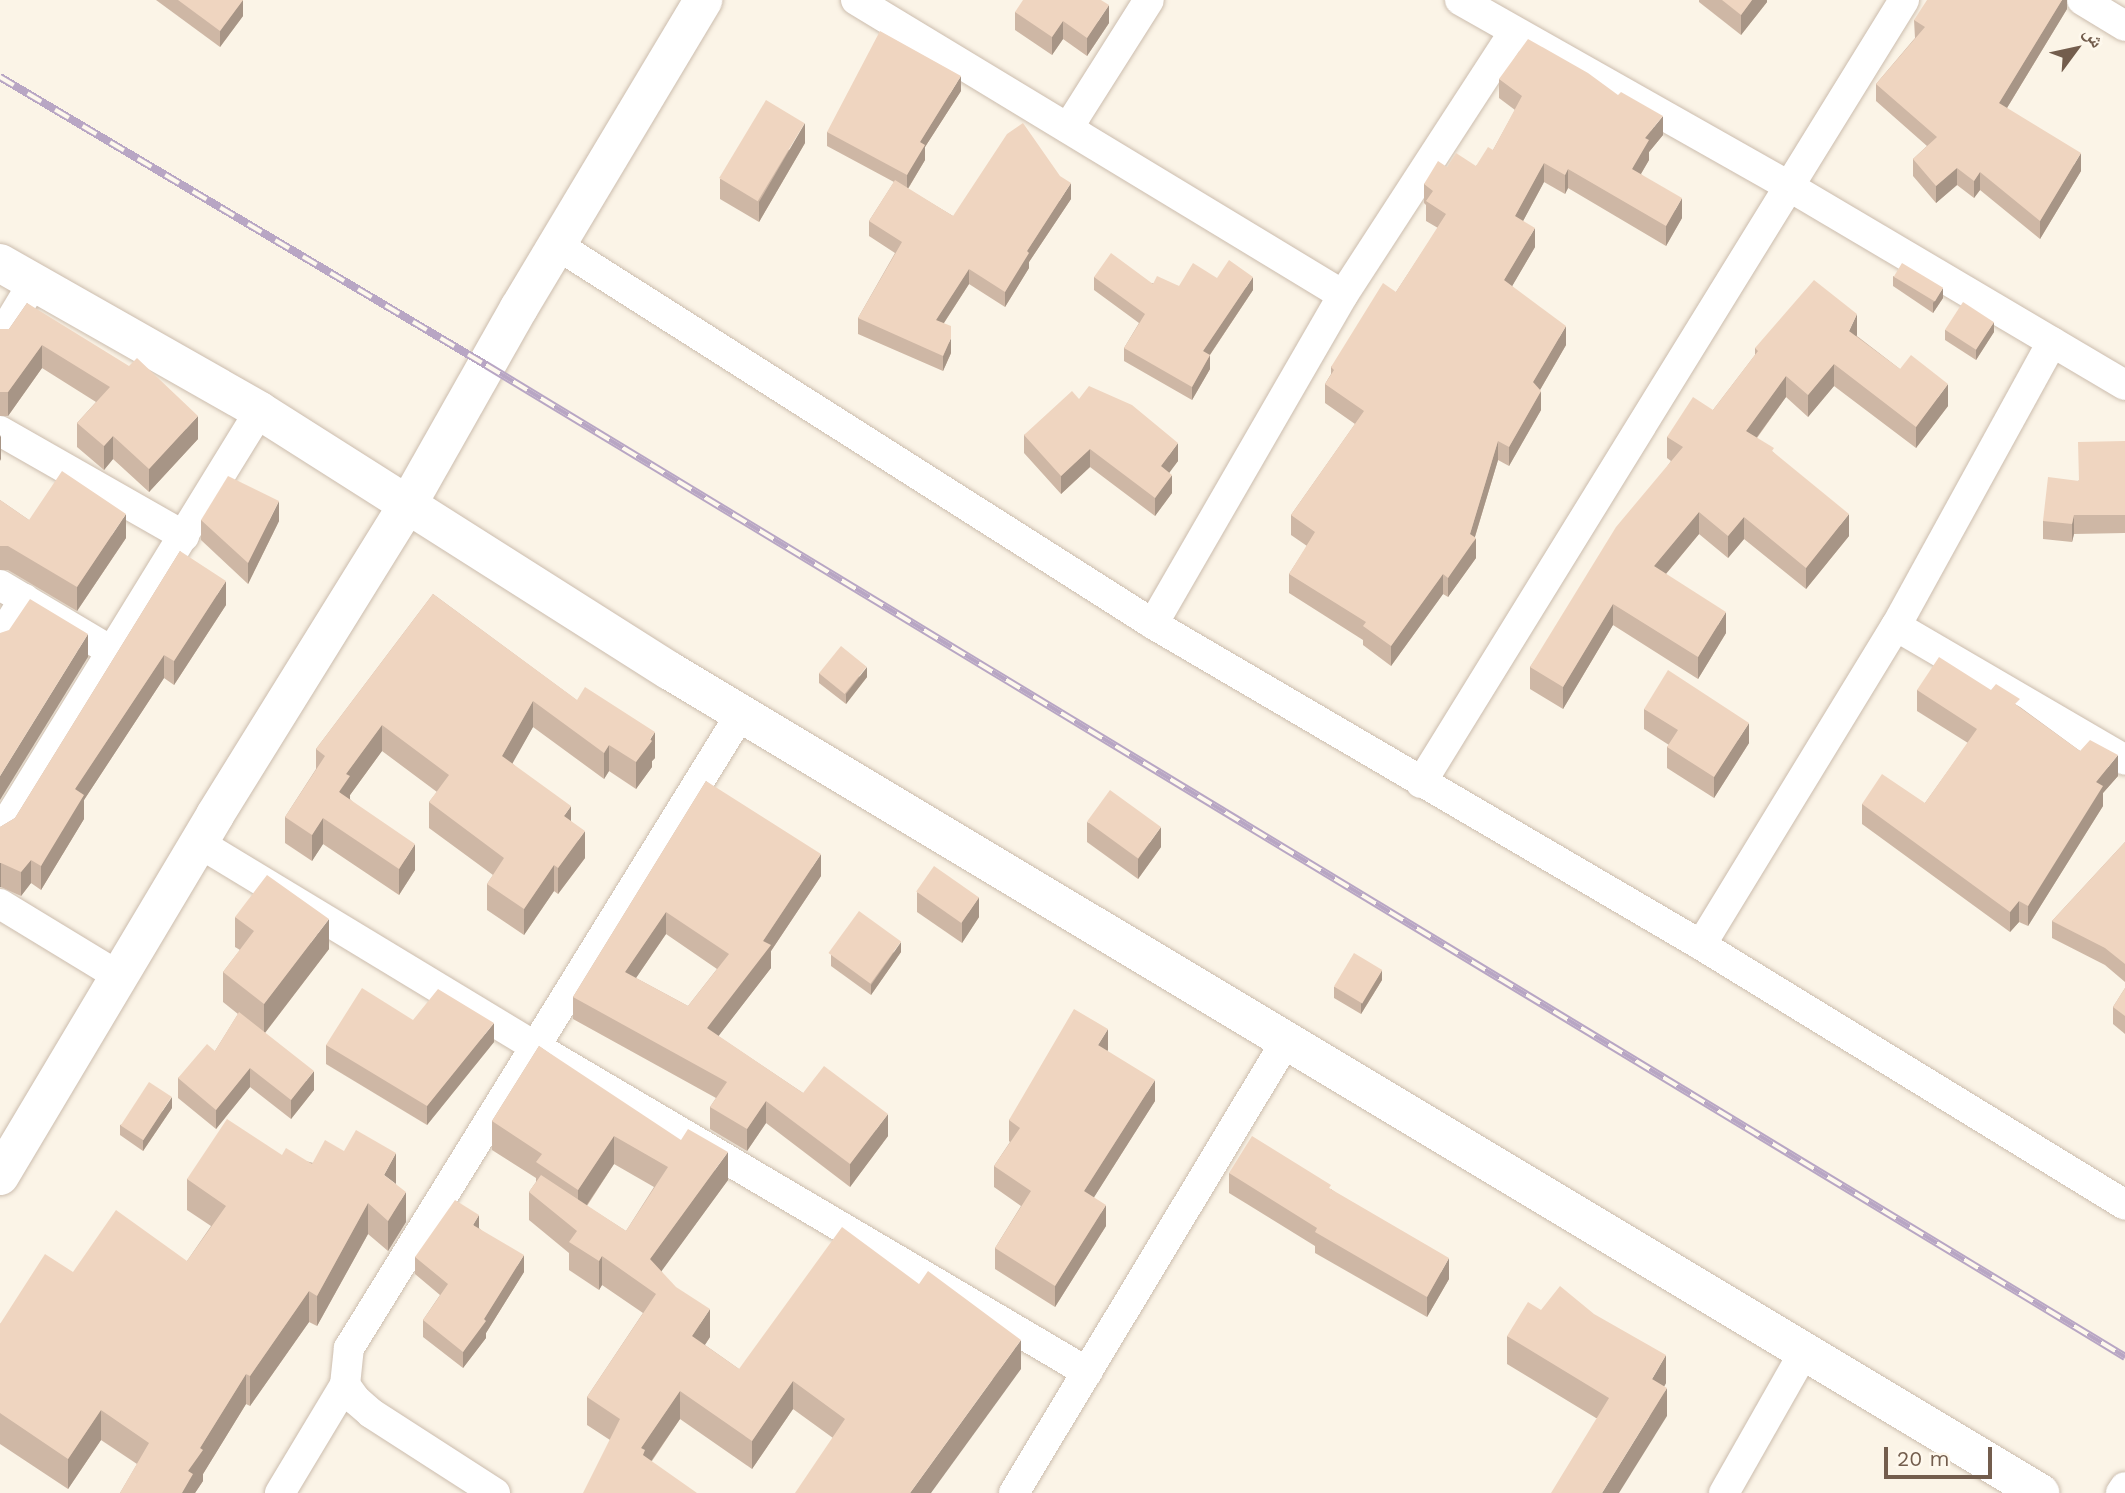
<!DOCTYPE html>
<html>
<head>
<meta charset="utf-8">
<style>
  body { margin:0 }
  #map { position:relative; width:2125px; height:1493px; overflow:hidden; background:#fbf4e7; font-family:"Work Sans","Noto Naskh Arabic",sans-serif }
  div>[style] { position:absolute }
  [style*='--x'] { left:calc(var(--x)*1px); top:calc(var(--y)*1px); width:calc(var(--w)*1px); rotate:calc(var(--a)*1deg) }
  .roads { filter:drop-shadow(0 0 2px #ccbdae) drop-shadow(0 0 2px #ccbdae) }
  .street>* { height:30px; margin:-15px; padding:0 15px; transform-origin:15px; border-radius:15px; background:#fff }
  .secondary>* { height:38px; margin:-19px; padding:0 19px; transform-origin:19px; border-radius:19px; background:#fff }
  .rail>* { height:8px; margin-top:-4px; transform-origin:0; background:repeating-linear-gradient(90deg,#fef8ed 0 16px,#b8a6c4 0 32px); box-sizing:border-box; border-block:2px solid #b8a6c4 }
  .wall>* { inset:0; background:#ceb7a5 }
  .shaded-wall>* { inset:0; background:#a79586; transform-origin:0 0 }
  .building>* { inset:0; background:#efd5c0; transform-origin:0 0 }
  span { translate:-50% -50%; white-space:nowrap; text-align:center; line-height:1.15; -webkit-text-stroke:6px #fef8ed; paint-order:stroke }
  .north { position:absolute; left:2041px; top:14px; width:70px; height:70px; -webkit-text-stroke:5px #fef8ed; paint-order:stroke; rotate:57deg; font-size:19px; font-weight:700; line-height:28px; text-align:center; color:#735d4d }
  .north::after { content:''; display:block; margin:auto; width:24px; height:32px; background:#735d4d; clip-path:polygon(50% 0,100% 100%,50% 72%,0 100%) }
  .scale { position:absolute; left:1884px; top:1447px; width:108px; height:32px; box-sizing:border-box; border:4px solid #735d4d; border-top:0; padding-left:9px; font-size:21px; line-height:24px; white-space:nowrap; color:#735d4d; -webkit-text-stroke:5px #fef8ed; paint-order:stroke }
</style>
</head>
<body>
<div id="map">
  <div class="roads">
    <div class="street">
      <i style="--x:856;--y:0;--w:569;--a:31.21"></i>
      <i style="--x:1460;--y:0;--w:379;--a:29.5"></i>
      <i style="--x:1790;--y:187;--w:389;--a:30.6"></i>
      <i style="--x:2082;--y:0;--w:50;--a:31.2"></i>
      <i style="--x:1068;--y:128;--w:151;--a:-57.7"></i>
      <i style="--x:557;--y:245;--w:706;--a:32.45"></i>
      <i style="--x:1153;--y:624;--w:635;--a:30.36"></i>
      <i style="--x:1701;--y:945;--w:497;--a:31.5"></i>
      <i style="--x:0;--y:338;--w:64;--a:-59"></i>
      <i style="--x:0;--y:431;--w:212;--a:29.7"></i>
      <i style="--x:0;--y:585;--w:131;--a:30.7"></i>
      <i style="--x:1153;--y:624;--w:380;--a:-60"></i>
      <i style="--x:1343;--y:295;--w:314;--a:-57"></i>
      <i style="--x:1896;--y:626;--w:265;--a:30.3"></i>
      <i style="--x:0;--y:639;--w:47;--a:-59"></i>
      <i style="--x:1421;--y:783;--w:920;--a:-58.33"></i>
      <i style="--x:0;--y:833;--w:496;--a:-58.4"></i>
      <i style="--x:199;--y:843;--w:394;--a:31.2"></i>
      <i style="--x:536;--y:1047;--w:640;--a:30.53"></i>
      <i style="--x:0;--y:904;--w:140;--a:31.3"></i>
      <i style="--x:1701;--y:945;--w:374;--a:-58.6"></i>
      <i style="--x:1896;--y:626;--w:324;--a:-61.2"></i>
      <i style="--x:280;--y:1493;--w:126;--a:-59"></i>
      <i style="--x:495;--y:1493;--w:148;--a:-147.2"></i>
      <i style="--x:371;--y:1413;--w:20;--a:-139"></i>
      <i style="--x:356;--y:1400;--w:19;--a:-126"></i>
      <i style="--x:345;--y:1385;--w:37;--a:-84"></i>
      <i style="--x:349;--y:1348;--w:748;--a:-58.29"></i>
      <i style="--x:1014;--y:1493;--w:528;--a:-58.96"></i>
      <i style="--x:1724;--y:1493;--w:162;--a:-60.4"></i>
      <i style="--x:2121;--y:1493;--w:7;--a:-56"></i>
    </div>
    <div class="secondary">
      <i style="--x:0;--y:263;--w:299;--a:29.6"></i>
      <i style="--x:260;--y:411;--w:485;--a:32.4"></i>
      <i style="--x:670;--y:671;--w:1598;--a:30.96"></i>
      <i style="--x:0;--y:1176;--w:420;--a:-59.2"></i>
      <i style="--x:215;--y:815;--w:366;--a:-58.2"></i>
      <i style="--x:408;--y:504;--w:225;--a:-60.5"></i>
      <i style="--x:519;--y:308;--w:359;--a:-59.1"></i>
    </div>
  </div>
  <div class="rail">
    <i style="--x:0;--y:77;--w:565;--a:30.65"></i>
    <i style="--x:486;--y:365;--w:1916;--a:31.18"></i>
  </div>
  <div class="wall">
    <i style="clip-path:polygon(156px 0,243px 0,243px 16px,220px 47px)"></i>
    <i style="clip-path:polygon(1699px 0,1767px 0,1767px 2px,1741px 35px,1699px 2px)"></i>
    <i style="clip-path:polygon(2067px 0,2067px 9px,2007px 108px,2081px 171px,2040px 239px,1980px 190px,1974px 198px,1957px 185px,1936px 203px,1913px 176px,1913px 159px,1927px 146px,1876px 101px,1876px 84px,1915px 38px,1914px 20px)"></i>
    <i style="clip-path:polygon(1015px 12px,1109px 23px,1087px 56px,1063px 39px,1052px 55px,1015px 30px)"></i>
    <i style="clip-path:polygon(1499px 79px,1663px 135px,1649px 152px,1649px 160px,1641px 174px,1682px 218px,1666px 246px,1568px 188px,1565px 194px,1544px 182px,1523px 221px,1535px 247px,1512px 286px,1566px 345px,1540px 390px,1541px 410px,1509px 466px,1498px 460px,1475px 537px,1476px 558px,1448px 597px,1443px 594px,1391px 666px,1363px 645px,1363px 640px,1289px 593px,1289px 574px,1307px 546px,1291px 535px,1291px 515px,1355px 424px,1325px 403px,1325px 384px,1331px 374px,1331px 367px,1396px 292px,1438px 228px,1426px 221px,1426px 205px,1424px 203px,1424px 184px,1447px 167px,1476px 166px,1493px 150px,1515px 110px,1499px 98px)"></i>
    <i style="clip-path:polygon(961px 91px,925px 147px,925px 160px,908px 189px,953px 216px,1071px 199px,1029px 262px,1029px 268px,1005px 307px,969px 284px,944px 323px,951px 353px,943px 371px,858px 334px,858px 318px,895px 253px,869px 236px,869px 221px,894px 182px,827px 146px,827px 132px)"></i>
    <i style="clip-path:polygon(805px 143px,759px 222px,720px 199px,720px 179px)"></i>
    <i style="clip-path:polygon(1893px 276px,1943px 298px,1933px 313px,1893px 286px)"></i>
    <i style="clip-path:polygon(1094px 277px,1179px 286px,1217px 278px,1253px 290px,1210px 355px,1210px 369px,1192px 400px,1124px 361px,1124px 348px,1139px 323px,1094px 290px)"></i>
    <i style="clip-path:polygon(27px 303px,198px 439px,149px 492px,113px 459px,104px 470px,77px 447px,77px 423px,96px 402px,42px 368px,8px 416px,0 416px,0 329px,9px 329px)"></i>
    <i style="clip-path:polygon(1945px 330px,1994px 332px,1976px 360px,1945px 340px)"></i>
    <i style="clip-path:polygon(1857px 335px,1857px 336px,1948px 406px,1916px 448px,1834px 386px,1808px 417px,1786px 397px,1757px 438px,1774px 453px,1849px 536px,1806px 589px,1744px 539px,1728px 558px,1699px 534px,1666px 574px,1726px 633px,1698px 679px,1613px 625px,1563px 709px,1530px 689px,1530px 667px,1671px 461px,1667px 458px,1667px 437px,1713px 410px,1755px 355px,1755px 348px)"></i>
    <i style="clip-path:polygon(1079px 399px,1178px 461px,1169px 472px,1172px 493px,1155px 516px,1090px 467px,1061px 494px,1024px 453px,1024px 435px)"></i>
    <i style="clip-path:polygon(2125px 441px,2125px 533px,2074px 534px,2072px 542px,2043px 539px,2043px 521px,2078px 481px)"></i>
    <i style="clip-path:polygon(0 500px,29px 520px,126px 538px,77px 611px,8px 570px,0 570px)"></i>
    <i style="clip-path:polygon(201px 520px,279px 521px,248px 584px,201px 540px)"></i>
    <i style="clip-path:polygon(180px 551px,226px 605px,174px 685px,164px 678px,84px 800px,84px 819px,41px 890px,31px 883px,21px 896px,1px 887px,0 887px,0 827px,15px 818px)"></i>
    <i style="clip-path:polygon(433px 594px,655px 758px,652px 761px,652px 767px,636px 789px,609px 771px,604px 779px,533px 727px,512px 763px,571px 821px,585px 858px,558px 894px,554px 891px,524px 935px,487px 910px,487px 884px,493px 875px,429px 828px,429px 802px,437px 792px,382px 751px,350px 795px,350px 799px,415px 870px,399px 895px,323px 844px,312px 861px,285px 843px,285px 817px,316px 769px,316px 749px)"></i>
    <i style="clip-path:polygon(819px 673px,867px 677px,846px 704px,819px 683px)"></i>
    <i style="clip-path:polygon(1917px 690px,1991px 690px,2020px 707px,2080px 751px,2118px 776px,2103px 793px,2103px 806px,2028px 926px,2019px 922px,2010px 932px,1862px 824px,1862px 804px,1925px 803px,1968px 743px,1917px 711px)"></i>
    <i style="clip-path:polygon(1644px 709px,1749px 743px,1714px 798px,1667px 768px,1667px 747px,1669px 745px,1644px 729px)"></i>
    <i style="clip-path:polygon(evenodd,706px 781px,821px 876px,771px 951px,771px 968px,718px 1036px,803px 1093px,888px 1136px,850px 1187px,766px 1123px,747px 1151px,710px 1129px,710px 1107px,716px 1098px,573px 1019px,573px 997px,706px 781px,666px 934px,717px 969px,688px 1006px,636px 978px,666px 934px)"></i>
    <i style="clip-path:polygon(1087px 822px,1161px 847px,1138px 879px,1087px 842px)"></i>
    <i style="clip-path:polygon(2125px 842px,2125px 982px,2105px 965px,2052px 938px,2052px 921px)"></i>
    <i style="clip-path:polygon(917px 892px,979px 917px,962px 943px,917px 912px)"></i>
    <i style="clip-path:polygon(235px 917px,329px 949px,265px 1033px,314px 1090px,291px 1119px,250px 1087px,216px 1129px,178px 1098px,178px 1078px,215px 1051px,238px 1014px,223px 1002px,223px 972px,240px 950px,235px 947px)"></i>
    <i style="clip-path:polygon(901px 952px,871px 995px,831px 966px,831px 955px)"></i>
    <i style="clip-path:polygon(1382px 980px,1361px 1014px,1334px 998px,1334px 987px)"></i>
    <i style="clip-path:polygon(2125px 988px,2125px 1034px,2113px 1024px,2113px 1007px)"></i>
    <i style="clip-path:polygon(413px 1020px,494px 1042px,427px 1125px,326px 1064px,326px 1045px)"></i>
    <i style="clip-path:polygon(evenodd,539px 1046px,728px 1180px,661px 1271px,710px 1337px,705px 1345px,739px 1369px,1021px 1369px,833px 1438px,793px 1409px,752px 1469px,680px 1419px,652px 1461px,610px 1440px,587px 1425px,587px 1397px,643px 1313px,602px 1285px,599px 1290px,569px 1270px,569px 1253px,529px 1220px,529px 1192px,536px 1182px,536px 1178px,492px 1150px,492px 1121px,539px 1046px,614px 1164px,654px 1187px,626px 1231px,587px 1206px,614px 1164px)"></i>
    <i style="clip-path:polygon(1108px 1050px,1107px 1051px,1155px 1101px,1094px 1197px,1106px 1226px,1055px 1307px,995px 1269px,995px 1248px,1021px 1206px,994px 1187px,994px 1166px,1010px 1142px,1009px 1141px,1009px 1120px)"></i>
    <i style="clip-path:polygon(172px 1108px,143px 1151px,120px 1135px,120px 1125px)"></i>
    <i style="clip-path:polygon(282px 1155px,396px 1184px,406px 1222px,388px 1251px,368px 1234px,317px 1326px,309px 1322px,250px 1406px,246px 1404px,203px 1474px,203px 1481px,195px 1493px,120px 1493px,137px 1464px,101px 1440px,68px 1489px,0 1444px,0 1324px,73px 1272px,187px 1261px,211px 1226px,187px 1210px,187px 1179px)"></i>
    <i style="clip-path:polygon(1229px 1173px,1331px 1189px,1449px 1279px,1427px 1317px,1315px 1253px,1315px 1246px,1229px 1193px)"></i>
    <i style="clip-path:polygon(479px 1228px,524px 1272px,486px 1333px,486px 1338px,463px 1368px,423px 1337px,423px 1320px,440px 1295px,415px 1274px,415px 1257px)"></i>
    <i style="clip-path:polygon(1507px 1336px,1666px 1383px,1664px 1387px,1667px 1416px,1596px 1418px,1507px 1364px)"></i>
  </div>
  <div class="shaded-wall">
    <i style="clip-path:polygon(243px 0,243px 16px,220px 47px,220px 31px)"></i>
    <i style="clip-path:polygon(1752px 0,1767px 0,1767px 2px,1741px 35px,1741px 15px)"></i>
    <i style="clip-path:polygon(2062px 0,2067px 0,2067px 9px,1999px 121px,1999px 103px)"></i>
    <i style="clip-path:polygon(1109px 5px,1109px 23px,1087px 56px,1087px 38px)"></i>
    <i style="clip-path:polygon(1063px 21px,1063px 39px,1052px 55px,1052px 37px)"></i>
    <i style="clip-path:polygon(961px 76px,961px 91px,925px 147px,925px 160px,907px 190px,907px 175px,920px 142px)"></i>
    <i style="clip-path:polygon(1663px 116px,1663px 135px,1649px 152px,1649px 160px,1632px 189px,1632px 169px,1645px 138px)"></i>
    <i style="clip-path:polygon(805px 123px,805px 143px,759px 222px,759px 202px)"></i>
    <i style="clip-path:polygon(2081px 153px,2081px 171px,2040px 239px,2040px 221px)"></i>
    <i style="clip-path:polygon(1544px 163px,1544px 182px,1515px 236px,1515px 216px)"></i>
    <i style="clip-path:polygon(1957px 168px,1957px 185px,1936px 203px,1936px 186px)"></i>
    <i style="clip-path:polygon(1568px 169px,1568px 188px,1565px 194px,1565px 175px)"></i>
    <i style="clip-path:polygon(1980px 172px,1980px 190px,1974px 198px,1974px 181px)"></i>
    <i style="clip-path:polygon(1071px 183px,1071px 199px,1029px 262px,1029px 268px,1005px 307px,1005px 292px,1027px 251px)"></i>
    <i style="clip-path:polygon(1682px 198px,1682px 218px,1666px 246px,1666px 226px)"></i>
    <i style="clip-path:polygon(1535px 228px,1535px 247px,1504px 300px,1504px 280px)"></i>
    <i style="clip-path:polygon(969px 269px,969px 284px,936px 335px,936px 320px)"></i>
    <i style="clip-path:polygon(1253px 277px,1253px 290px,1203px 365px,1203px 351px)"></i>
    <i style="clip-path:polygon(1943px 288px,1943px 298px,1933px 313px,1933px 303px)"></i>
    <i style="clip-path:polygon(1857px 314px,1857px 335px,1849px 352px,1849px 331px)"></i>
    <i style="clip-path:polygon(1994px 322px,1994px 332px,1976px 360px,1976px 349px)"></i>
    <i style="clip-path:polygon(1566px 326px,1566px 345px,1533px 402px,1533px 382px)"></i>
    <i style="clip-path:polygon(951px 338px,951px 353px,943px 371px,943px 356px)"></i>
    <i style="clip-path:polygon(42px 345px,42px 368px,8px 416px,8px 392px)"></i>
    <i style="clip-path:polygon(1210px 355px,1210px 369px,1192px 400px,1192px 387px)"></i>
    <i style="clip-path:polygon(1834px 364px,1834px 386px,1808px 417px,1808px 395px)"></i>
    <i style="clip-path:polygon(1786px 376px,1786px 397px,1746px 452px,1746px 431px)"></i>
    <i style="clip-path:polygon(1948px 384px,1948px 406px,1916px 448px,1916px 427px)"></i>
    <i style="clip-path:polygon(1541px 391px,1541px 410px,1509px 466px,1509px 447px)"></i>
    <i style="clip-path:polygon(198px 416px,198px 439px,149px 492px,149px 469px)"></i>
    <i style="clip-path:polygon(1px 435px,1px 459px,0 461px,0 437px)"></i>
    <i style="clip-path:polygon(113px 436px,113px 459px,104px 470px,104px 446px)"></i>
    <i style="clip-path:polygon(1498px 441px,1498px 460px,1473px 543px,1476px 538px,1476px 558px,1448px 597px,1448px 578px,1470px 534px)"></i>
    <i style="clip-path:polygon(1178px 443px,1178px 461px,1161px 484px,1161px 466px)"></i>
    <i style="clip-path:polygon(1090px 449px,1090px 467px,1061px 494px,1061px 476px)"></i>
    <i style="clip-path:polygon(1172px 475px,1172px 493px,1155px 516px,1155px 498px)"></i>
    <i style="clip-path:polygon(279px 501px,279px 521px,248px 584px,248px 563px)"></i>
    <i style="clip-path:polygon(1699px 512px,1699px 534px,1654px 588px,1654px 566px)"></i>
    <i style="clip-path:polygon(126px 514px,126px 538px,77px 611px,77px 587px)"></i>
    <i style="clip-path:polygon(1849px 514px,1849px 536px,1806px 589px,1806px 568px)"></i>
    <i style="clip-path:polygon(2074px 515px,2074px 534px,2072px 542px,2072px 524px)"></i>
    <i style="clip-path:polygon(1744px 517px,1744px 539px,1728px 558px,1728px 536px)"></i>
    <i style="clip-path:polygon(1443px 574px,1443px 594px,1391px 666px,1391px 646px)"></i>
    <i style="clip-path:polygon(226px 581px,226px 605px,174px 685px,174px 661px)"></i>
    <i style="clip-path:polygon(1613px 604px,1613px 625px,1563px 709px,1563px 687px)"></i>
    <i style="clip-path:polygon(1726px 612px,1726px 633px,1698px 679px,1698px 657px)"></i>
    <i style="clip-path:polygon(88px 634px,88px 657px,0 800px,0 776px)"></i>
    <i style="clip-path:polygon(164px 655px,164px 678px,84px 800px,84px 819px,41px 890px,41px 866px,75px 789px)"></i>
    <i style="clip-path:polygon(867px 667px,867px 677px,846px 704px,846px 694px)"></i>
    <i style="clip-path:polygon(533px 701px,533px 727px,502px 782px,502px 756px)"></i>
    <i style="clip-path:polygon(1749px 723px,1749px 743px,1714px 798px,1714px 777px)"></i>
    <i style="clip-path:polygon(382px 725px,382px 751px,350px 795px,350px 802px,339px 792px,346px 774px)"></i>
    <i style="clip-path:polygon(655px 732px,655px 758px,652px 761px,652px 767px,636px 789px,636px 762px)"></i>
    <i style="clip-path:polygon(609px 745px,609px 771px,604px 779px,604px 753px)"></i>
    <i style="clip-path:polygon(2118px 755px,2118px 776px,2103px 793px,2103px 806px,2028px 926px,2028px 906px,2096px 782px)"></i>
    <i style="clip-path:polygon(571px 806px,571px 832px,564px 816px)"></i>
    <i style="clip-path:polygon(323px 818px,323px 844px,312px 861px,312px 835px)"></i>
    <i style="clip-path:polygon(1161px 827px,1161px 847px,1138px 879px,1138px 859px)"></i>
    <i style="clip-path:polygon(585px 831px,585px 858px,558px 894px,558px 868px)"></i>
    <i style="clip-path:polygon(415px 844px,415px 870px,399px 895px,399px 869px)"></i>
    <i style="clip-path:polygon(821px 854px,821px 876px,771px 951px,771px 968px,707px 1051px,707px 1028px,763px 941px)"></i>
    <i style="clip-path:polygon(31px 860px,31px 883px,21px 896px,21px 872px)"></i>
    <i style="left:0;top:863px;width:1px;height:24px"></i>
    <i style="clip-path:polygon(554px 865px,554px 891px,524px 935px,524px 909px)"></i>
    <i style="clip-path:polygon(979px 897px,979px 917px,962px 943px,962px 922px)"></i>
    <i style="clip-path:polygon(2019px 901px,2019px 922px,2010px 932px,2010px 912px)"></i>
    <i style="clip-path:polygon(666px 912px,666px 934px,625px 994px,625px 972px)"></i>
    <i style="clip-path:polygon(329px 919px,329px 949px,264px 1034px,264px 1004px)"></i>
    <i style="clip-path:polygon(901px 942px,901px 952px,871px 995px,871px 985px)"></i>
    <i style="clip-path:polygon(1382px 970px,1382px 980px,1361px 1014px,1361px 1004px)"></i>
    <i style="clip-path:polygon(494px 1023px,494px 1042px,427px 1125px,427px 1106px)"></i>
    <i style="clip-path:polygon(1108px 1029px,1108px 1050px,1098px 1066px,1098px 1045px)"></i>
    <i style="clip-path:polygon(250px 1068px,250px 1087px,216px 1129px,216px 1110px)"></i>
    <i style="clip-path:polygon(314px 1071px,314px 1090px,291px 1119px,291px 1100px)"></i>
    <i style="clip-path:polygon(1155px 1080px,1155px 1101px,1084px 1213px,1084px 1191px)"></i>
    <i style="clip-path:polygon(172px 1097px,172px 1108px,143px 1151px,143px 1140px)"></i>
    <i style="clip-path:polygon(766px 1101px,766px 1123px,747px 1151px,747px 1129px)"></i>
    <i style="clip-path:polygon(888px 1114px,888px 1136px,850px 1187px,850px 1164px)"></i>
    <i style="clip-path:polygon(614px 1136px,614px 1164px,578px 1218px,578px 1190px)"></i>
    <i style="clip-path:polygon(728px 1152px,728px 1180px,650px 1287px,650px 1259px)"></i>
    <i style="clip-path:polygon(396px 1153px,396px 1184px,384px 1175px)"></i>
    <i style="clip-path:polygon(406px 1192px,406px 1222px,388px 1251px,388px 1221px)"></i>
    <i style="clip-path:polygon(368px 1203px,368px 1234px,317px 1326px,317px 1296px)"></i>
    <i style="clip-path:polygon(1106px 1205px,1106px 1226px,1055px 1307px,1055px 1286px)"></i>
    <i style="clip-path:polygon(479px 1215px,479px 1232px,473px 1225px)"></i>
    <i style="clip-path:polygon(524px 1255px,524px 1272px,486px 1333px,486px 1338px,463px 1368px,463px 1352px,484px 1319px)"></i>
    <i style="clip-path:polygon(602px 1256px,602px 1285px,599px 1290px,599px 1261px)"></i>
    <i style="clip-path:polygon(1449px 1258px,1449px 1279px,1427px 1317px,1427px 1297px)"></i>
    <i style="clip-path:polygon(309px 1291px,309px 1322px,250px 1406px,250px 1376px)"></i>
    <i style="clip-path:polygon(710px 1309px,710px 1337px,692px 1364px,692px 1336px)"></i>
    <i style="clip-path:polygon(1021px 1340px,1021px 1369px,931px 1493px,910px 1493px)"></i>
    <i style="clip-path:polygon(1666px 1355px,1666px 1383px,1652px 1407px,1652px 1379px)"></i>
    <i style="clip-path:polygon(246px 1374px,246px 1404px,203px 1474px,203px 1481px,195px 1493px,182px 1493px,188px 1471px,200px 1448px)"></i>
    <i style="clip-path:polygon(793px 1381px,793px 1409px,752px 1469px,752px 1441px)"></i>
    <i style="clip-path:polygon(1667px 1388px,1667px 1416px,1619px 1493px,1602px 1493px)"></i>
    <i style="clip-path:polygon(680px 1391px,680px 1419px,645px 1470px,641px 1448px)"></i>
    <i style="clip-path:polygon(101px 1410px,101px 1440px,68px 1489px,68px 1459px)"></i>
  </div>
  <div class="building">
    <i style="clip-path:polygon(178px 0,243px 0,220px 31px)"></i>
    <i style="clip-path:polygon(1023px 0,1101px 0,1109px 5px,1087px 38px,1063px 21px,1052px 37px,1015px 12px)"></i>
    <i style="clip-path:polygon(1722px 0,1752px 0,1741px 15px)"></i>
    <i style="clip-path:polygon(1927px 0,2062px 0,1999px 103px,2081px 153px,2040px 221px,1980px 172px,1974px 181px,1957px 168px,1936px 186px,1913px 159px,1937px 137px,1876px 84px,1925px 27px,1914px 20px)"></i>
    <i style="clip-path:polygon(880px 31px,961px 76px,920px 142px,925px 145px,907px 175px,827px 132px)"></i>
    <i style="clip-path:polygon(1528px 39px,1588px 73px,1618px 95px,1621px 92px,1663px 116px,1645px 138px,1649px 140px,1632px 169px,1682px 198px,1666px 226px,1568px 169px,1565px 175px,1544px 163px,1515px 216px,1535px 228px,1504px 280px,1566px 326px,1533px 382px,1541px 391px,1509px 447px,1498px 441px,1470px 534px,1476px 538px,1448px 578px,1443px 574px,1391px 646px,1363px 626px,1366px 622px,1289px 574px,1315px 532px,1291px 515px,1364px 411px,1325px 384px,1334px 370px,1331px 367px,1383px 283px,1396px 292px,1446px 214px,1426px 201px,1433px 191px,1424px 184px,1438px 161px,1447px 167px,1456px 153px,1476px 166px,1488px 147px,1493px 150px,1522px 96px,1499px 79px)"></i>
    <i style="left:766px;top:100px;width:45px;height:91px;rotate:31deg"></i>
    <i style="clip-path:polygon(1023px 123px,1060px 176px,1071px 183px,1027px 251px,1029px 253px,1005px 292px,969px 269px,936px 320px,951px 326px,951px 338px,943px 356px,858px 318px,902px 242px,869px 221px,895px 180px,953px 216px,1007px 134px)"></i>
    <i style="clip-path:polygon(1111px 253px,1153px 284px,1157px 276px,1179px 286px,1193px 263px,1217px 278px,1229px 260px,1253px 277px,1203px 351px,1210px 355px,1192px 387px,1124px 348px,1145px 314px,1094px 277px)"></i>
    <i style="left:1902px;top:263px;width:48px;height:16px;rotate:31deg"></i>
    <i style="clip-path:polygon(1814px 280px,1857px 314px,1849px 331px,1900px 369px,1911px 355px,1948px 384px,1916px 427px,1834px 364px,1808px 395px,1786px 376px,1746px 431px,1774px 448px,1772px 451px,1849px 514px,1806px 568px,1744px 517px,1728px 536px,1699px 512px,1654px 566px,1726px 612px,1698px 657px,1613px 604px,1563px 687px,1530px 667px,1616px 527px,1683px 447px,1667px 437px,1693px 397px,1713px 410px,1758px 351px,1755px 348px)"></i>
    <i style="left:1963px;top:302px;width:37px;height:33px;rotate:33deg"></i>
    <i style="clip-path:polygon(27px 303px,129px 366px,137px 358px,198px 416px,149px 469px,113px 436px,104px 446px,77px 423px,110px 387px,42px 345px,8px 392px,0 392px,0 329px,9px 329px)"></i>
    <i style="clip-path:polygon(1089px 386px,1132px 405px,1178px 443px,1161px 466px,1172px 475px,1155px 498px,1090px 449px,1061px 476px,1024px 435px,1072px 391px,1079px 399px)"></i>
    <i style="clip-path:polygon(2125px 441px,2125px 515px,2074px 515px,2072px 524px,2043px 521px,2048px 477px,2079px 481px,2078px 442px)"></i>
    <i style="clip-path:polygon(62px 471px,126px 514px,77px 587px,8px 546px,0 546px,0 500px,29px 520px)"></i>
    <i style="clip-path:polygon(228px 476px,279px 501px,248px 563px,201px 520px)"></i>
    <i style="clip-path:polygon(180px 551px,226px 581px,174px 661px,164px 655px,75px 789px,84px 795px,41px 866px,31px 860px,21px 872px,1px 863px,0 863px,0 827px,15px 818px)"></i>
    <i style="clip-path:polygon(433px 594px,577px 700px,585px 687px,655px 732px,650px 739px,652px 741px,636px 762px,609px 745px,604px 753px,533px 701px,502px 756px,571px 806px,564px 816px,585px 831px,558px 868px,554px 865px,524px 909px,487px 884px,504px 858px,429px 802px,449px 775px,382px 725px,346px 774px,350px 776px,339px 792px,415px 844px,399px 869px,323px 818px,312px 835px,285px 817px,325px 756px,316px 749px)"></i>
    <i style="clip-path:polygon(30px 599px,88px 634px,0 776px,0 633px,9px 630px)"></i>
    <i style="left:841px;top:646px;width:33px;height:35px;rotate:39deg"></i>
    <i style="clip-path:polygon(1939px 657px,1991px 690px,1996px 684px,2020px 699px,2015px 704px,2080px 751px,2090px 740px,2118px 755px,2096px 782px,2103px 786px,2028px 906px,2019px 901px,2010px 912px,1862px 804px,1882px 774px,1925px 803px,1977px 729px,1917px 690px)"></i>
    <i style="clip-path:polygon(1668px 670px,1749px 723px,1714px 777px,1667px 747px,1678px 730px,1644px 709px)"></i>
    <i style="clip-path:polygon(evenodd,706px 781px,821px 854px,763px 941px,771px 945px,707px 1028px,803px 1093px,824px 1066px,888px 1114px,850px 1164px,766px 1101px,747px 1129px,710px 1107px,727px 1082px,573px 997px,706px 781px,666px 912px,729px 954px,688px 1006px,625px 972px,666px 912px)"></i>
    <i style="left:1110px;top:790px;width:63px;height:39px;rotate:36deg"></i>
    <i style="clip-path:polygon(2125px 842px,2125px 964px,2105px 948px,2052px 921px)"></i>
    <i style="left:934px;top:866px;width:55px;height:31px;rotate:35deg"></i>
    <i style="clip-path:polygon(267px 875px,329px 919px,264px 1004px,223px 972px,254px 931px,235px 917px)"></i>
    <i style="left:859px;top:911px;width:52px;height:52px;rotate:36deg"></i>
    <i style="left:1354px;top:953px;width:33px;height:39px;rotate:31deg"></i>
    <i style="clip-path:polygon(362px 988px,413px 1020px,438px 989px,494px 1023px,427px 1106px,326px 1045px)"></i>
    <i style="clip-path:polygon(2125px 988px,2125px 1016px,2113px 1007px)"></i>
    <i style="clip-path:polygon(1074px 1009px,1108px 1029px,1098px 1045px,1155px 1080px,1084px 1191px,1106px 1205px,1055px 1286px,995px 1248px,1031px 1191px,994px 1166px,1020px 1128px,1009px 1120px)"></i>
    <i style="clip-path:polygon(239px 1012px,314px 1071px,291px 1100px,250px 1068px,216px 1110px,178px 1078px,207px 1044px,215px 1051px)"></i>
    <i style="clip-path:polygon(539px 1046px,681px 1140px,688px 1129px,728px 1152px,650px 1259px,676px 1287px,710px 1309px,692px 1336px,739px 1369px,842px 1227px,919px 1284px,928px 1271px,1021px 1340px,910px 1493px,795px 1493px,845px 1419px,793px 1381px,752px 1441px,680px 1391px,641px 1448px,645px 1450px,643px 1455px,697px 1493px,583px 1493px,620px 1419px,587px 1397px,656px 1294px,602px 1256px,599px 1261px,569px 1242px,577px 1231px,529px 1192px,541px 1175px,626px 1231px,668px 1167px,614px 1136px,578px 1190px,536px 1162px,542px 1154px,492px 1121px)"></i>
    <i style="left:149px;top:1082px;width:27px;height:52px;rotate:33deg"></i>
    <i style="clip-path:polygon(227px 1119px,282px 1155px,286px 1148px,312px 1164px,325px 1140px,344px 1151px,356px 1130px,396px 1153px,384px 1175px,406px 1192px,388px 1221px,368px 1203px,317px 1296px,309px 1291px,250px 1376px,246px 1374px,200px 1448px,203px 1450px,188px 1471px,193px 1474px,182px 1493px,120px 1493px,149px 1443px,101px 1410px,68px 1459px,0 1413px,0 1324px,45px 1254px,73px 1272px,116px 1210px,187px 1261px,226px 1206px,187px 1179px)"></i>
    <i style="clip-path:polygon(1252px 1136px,1331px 1185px,1329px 1188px,1449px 1258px,1427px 1297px,1315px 1232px,1317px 1228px,1229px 1173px)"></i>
    <i style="clip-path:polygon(455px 1200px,479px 1215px,473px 1225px,524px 1255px,484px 1319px,486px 1321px,463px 1352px,423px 1320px,448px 1284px,415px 1257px)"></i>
    <i style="clip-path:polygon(1560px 1286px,1594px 1314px,1666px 1355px,1652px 1379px,1667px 1388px,1602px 1493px,1551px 1493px,1609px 1398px,1507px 1336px,1528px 1302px,1541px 1310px)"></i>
  </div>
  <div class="north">ش</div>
  <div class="scale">20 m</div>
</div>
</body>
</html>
